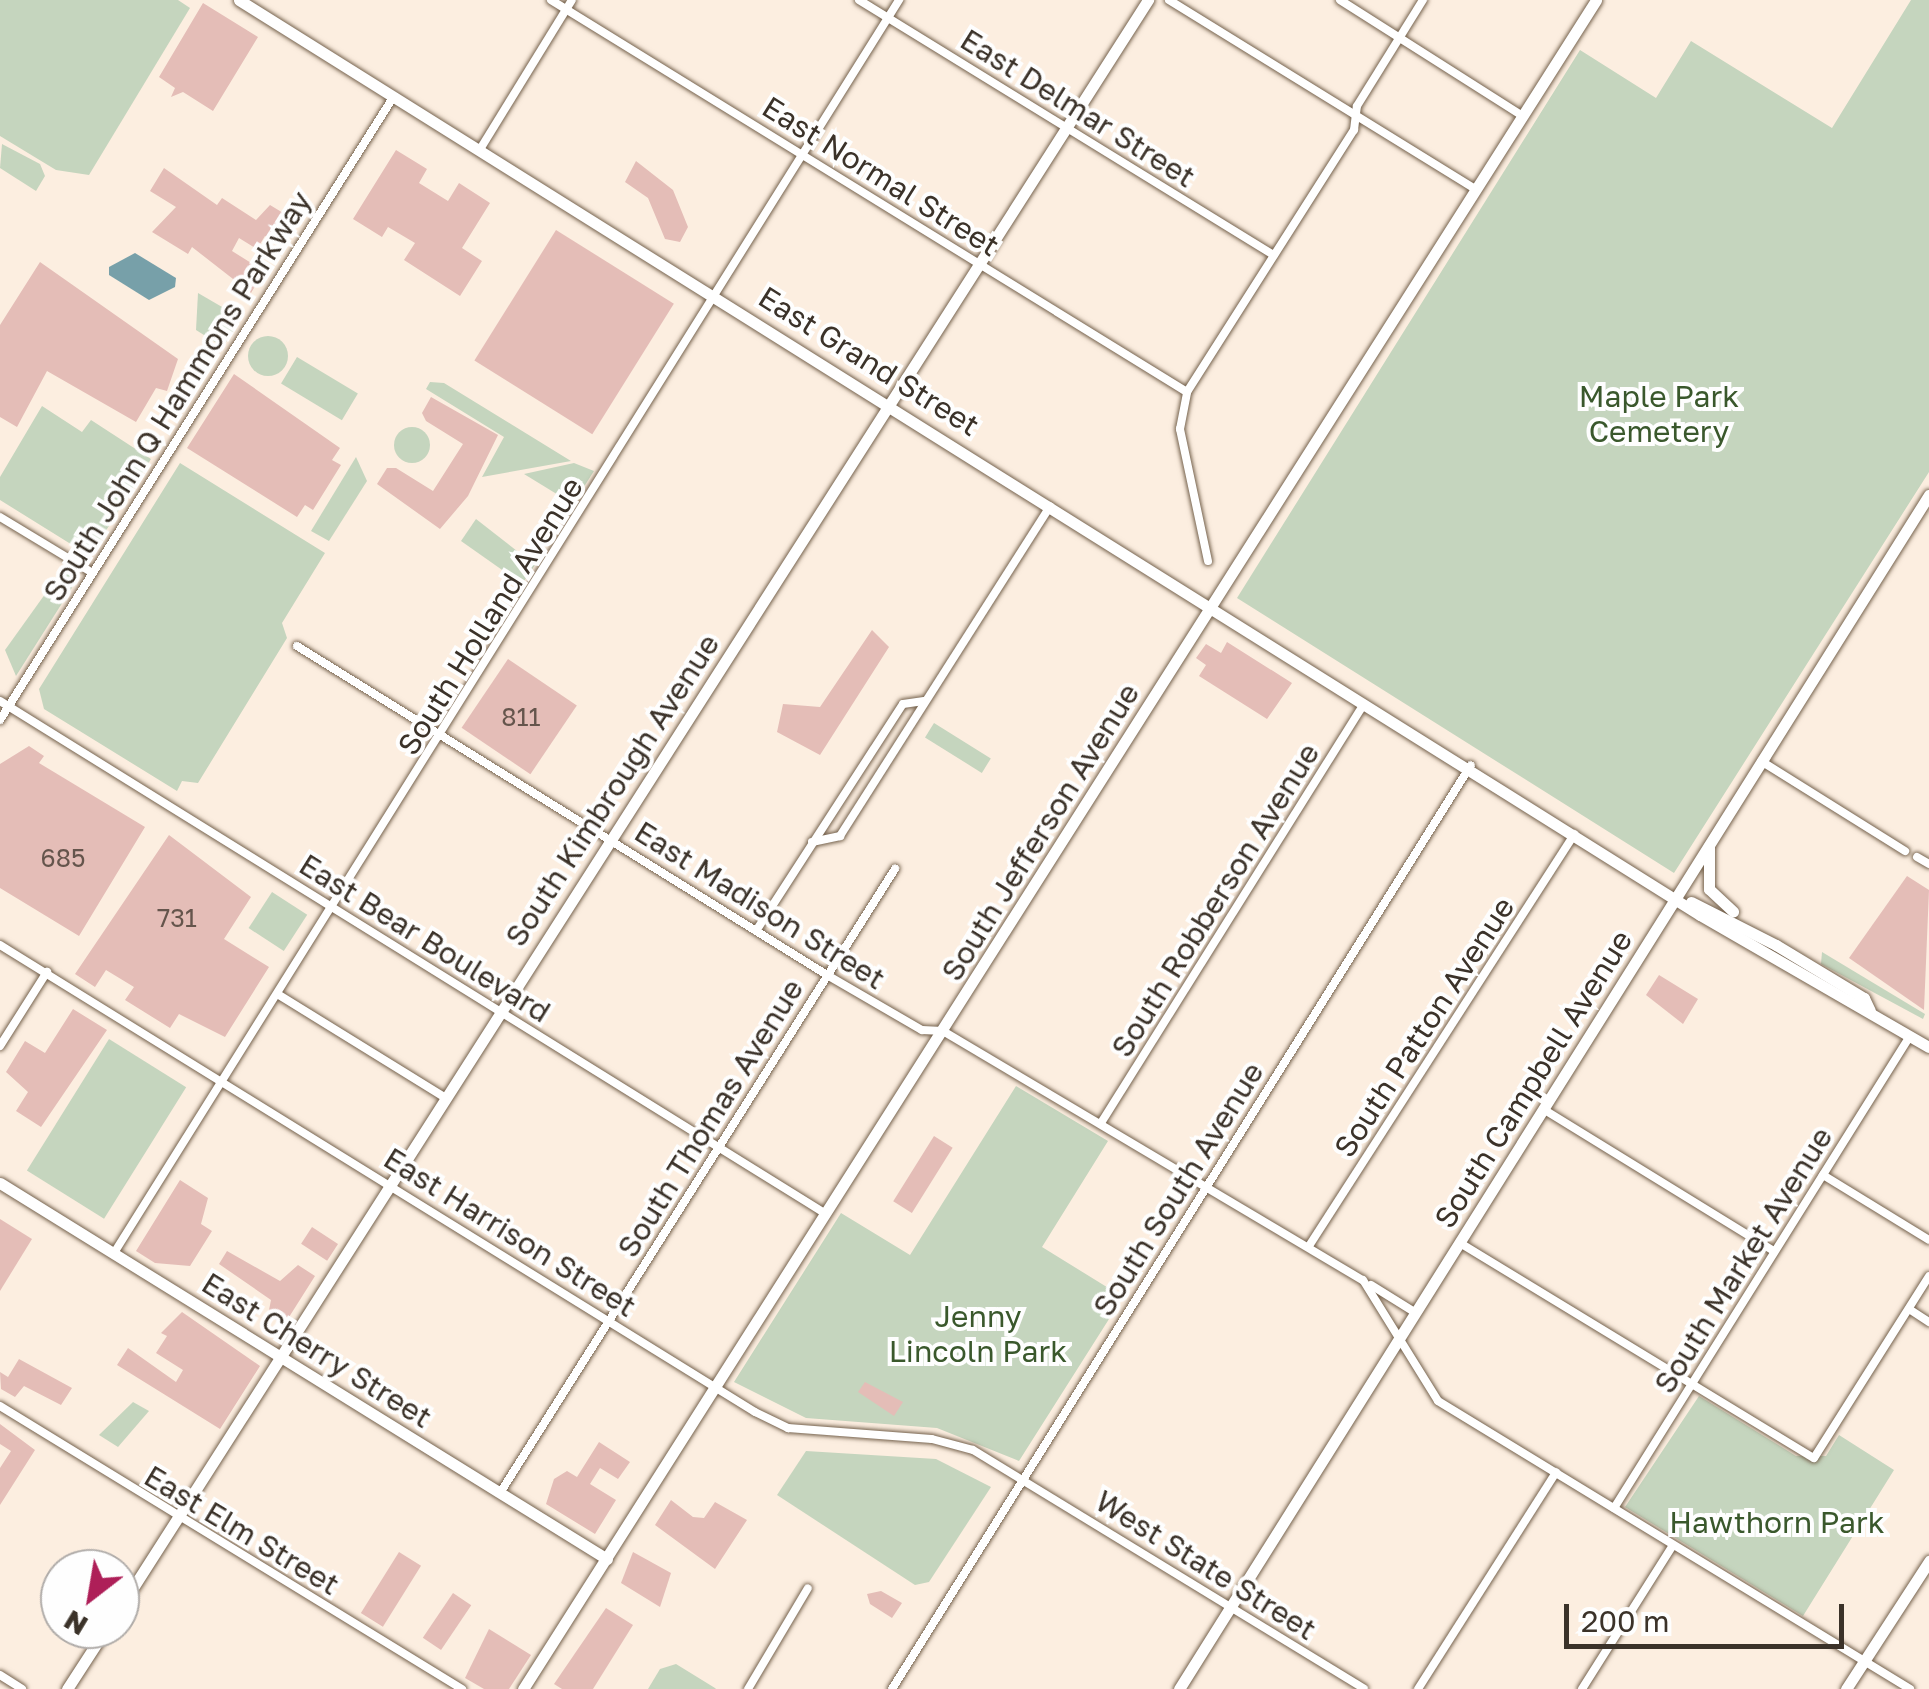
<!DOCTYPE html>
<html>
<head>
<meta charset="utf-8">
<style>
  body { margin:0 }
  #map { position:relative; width:1929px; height:1689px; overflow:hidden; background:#fceee0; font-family:"Golos Text",sans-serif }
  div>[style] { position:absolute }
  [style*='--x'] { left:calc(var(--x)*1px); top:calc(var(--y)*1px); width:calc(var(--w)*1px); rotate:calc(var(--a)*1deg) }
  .green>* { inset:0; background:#c5d5be; transform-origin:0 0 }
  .round { border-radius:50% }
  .water>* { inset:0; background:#77a0a9 }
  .building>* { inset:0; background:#e4bdb7; transform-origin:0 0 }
  .roads { filter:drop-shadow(0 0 2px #75624d) drop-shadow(0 0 2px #75624d) }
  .street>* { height:8px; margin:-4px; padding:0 4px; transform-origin:4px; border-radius:4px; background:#fff }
  .secondary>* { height:11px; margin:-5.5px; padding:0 5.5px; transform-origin:5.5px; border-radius:5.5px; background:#fff }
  span { translate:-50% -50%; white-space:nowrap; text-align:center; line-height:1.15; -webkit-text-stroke:8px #fefefe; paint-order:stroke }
  .number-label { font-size:25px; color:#65554c }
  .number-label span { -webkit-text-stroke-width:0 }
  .street-label { font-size:30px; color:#3b3229 }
  .park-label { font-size:30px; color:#3a582c }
  .north { position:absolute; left:40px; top:1549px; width:100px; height:100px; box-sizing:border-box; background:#fefefe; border:2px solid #b0aca9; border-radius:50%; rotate:211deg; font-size:28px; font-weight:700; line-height:40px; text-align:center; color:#3b3229 }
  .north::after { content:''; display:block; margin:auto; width:35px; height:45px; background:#ae1f58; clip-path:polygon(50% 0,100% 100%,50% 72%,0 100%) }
  .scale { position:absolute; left:1564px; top:1604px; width:280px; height:45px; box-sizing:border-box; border:5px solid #3b3229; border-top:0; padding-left:12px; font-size:30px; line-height:35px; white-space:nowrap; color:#3b3229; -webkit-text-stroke:8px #fefefe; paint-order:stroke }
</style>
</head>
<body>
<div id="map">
  <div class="green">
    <i style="clip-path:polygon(0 0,178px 0,190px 8px,89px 175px,56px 170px,0 136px)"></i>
    <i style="clip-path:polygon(1911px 0,1929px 0,1929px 472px,1674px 873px,1237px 598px,1580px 50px,1656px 98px,1691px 41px,1832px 128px)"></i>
    <i style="clip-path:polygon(2px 144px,40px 164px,45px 176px,36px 191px,0 168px)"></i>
    <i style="clip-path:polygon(198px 293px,241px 318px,223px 347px,196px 330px)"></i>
    <i class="round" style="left:248px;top:336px;width:40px;height:40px"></i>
    <i style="left:297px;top:357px;width:71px;height:31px;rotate:31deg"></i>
    <i style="clip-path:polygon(430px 382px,444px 383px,571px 461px,482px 477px,504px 437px,426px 389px)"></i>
    <i style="clip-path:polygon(42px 406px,82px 432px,91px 420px,151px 459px,90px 556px,0 500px,0 477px)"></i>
    <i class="round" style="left:394px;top:427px;width:36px;height:36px"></i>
    <i style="clip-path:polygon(356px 457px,367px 481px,329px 541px,311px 531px)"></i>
    <i style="clip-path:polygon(180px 463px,325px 553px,282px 623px,287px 638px,198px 783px,182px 781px,177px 791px,44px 709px,39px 689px)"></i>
    <i style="clip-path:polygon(574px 463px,594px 471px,573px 504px,524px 474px)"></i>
    <i style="clip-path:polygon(476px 519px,535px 565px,522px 584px,461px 541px)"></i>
    <i style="clip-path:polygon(63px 569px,78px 578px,16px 676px,5px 650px)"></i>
    <i style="left:934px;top:723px;width:67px;height:17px;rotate:32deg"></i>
    <i style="left:272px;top:892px;width:42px;height:43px;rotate:33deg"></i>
    <i style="clip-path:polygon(1822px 952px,1925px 1014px,1923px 1019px,1821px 964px)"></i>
    <i style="left:109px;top:1039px;width:91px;height:155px;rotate:32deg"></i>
    <i style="clip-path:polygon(1016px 1086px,1108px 1141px,1042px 1247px,1123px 1297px,1019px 1461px,937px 1428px,806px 1418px,734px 1382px,841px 1213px,910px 1255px)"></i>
    <i style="clip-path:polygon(1699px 1396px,1796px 1456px,1826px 1456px,1839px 1435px,1894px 1470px,1803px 1616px,1625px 1507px)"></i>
    <i style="clip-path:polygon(133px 1402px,149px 1411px,118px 1447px,99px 1435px)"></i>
    <i style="clip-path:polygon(806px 1451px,936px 1459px,991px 1487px,929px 1582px,915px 1585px,777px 1495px)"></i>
    <i style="clip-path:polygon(676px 1664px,715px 1688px,716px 1689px,648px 1689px,660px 1669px)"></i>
  </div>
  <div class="water">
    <i style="clip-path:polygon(135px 253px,176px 278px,175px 287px,149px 300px,109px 275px,109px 267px)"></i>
  </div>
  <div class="building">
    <i style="clip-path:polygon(203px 3px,258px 37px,213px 111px,183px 92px,171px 97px,175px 88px,159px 77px)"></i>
    <i style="clip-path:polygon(396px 150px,427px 169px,419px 183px,448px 201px,459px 183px,490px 203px,462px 248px,482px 261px,460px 296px,404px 260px,415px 243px,388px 227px,382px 237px,353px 219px)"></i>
    <i style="clip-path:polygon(636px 161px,673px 190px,688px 227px,680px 242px,665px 239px,648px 198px,625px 182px)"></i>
    <i style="clip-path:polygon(164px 168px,217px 205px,222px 198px,256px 220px,270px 205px,298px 222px,280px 245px,265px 236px,257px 249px,239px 238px,232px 251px,264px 271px,251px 293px,192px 247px,188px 254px,152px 232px,176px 207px,150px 191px)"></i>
    <i style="left:556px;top:230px;width:139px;height:154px;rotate:32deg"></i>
    <i style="clip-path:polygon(40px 262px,178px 359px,167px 391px,156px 388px,136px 422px,47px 371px,17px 427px,0 417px,0 325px)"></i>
    <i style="clip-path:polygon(234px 374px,340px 448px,332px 460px,341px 465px,313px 510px,305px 505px,297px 517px,187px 448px)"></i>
    <i style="clip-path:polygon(431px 397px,498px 435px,468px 496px,440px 529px,377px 484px,387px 468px,396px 468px,433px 491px,463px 444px,426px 421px,422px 413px)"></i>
    <i style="clip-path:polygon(872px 630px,889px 647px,820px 755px,777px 732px,783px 704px,820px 707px)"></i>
    <i style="clip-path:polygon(1227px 642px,1292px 683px,1267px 719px,1199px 676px,1206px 665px,1196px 658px,1206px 644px,1221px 653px)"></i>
    <i style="left:508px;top:659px;width:83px;height:83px;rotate:34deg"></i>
    <i style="clip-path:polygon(29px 746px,44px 756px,39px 763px,145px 827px,79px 936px,0 888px,0 764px)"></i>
    <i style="clip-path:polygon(169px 835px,251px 897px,224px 939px,269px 967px,225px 1037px,179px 1014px,170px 1028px,125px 1000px,134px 987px,106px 970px,95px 987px,75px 974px)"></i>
    <i style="clip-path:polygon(1907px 876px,1929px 890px,1924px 1010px,1849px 958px)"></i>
    <i style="clip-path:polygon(1659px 975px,1698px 999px,1683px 1024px,1646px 995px)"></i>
    <i style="clip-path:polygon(73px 1009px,107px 1030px,41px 1127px,16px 1111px,28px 1092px,6px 1072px,25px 1041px,45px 1053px)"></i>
    <i style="left:934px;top:1136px;width:22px;height:77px;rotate:32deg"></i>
    <i style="clip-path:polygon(180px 1180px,208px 1198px,201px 1224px,212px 1231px,190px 1266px,155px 1263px,136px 1251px)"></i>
    <i style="clip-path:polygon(0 1219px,32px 1239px,0 1291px)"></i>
    <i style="left:312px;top:1227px;width:31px;height:20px;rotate:33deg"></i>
    <i style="clip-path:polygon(227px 1251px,280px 1281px,298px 1265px,315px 1276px,284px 1325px,268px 1315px,271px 1300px,219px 1264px)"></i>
    <i style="clip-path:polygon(182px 1312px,260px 1366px,220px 1429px,117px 1365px,128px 1348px,176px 1382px,183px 1370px,156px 1353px,167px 1336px,161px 1333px)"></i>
    <i style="clip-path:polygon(19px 1359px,72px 1388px,61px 1405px,24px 1386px,15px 1397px,1px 1389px,0 1372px,8px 1377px)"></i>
    <i style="clip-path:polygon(865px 1382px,903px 1402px,894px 1416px,858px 1392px)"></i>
    <i style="clip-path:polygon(0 1424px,35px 1450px,0 1505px,0 1468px,11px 1451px,0 1444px)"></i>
    <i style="clip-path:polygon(599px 1442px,630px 1462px,618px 1479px,600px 1468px,590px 1484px,616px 1500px,595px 1534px,546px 1504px,554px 1479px,567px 1471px,577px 1477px)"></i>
    <i style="clip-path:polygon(671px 1500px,693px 1517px,704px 1518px,715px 1502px,747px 1520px,715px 1569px,655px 1525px)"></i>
    <i style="left:399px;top:1552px;width:26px;height:72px;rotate:32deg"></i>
    <i style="clip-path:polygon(633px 1552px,671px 1573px,660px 1607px,621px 1583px)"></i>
    <i style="clip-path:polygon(881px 1591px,902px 1603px,892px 1618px,870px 1604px,867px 1594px)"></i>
    <i style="left:453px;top:1593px;width:22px;height:54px;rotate:34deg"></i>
    <i style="clip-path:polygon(606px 1608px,633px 1625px,593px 1689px,562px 1689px,554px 1684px)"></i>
    <i style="clip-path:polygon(489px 1629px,531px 1655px,509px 1689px,484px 1689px,465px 1678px)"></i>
  </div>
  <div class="roads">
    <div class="street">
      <i style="--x:551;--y:0;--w:747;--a:31.65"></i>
      <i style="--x:859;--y:0;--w:487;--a:31.6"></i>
      <i style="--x:1169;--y:0;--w:362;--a:31.7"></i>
      <i style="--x:1340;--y:0;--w:217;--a:32.4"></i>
      <i style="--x:479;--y:151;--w:177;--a:-58.4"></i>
      <i style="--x:0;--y:517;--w:106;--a:31.1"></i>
      <i style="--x:1208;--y:561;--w:135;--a:-102"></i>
      <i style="--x:1180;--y:429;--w:38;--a:-79"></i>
      <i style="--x:1187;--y:392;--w:311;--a:-57.5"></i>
      <i style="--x:1354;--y:130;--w:24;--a:-83"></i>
      <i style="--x:1357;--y:106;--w:125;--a:-58.1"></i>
      <i style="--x:297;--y:646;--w:624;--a:31.83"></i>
      <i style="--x:827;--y:975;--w:110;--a:30.1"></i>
      <i style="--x:922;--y:1030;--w:21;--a:3"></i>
      <i style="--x:943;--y:1031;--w:488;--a:30.7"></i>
      <i style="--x:1363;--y:1280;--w:142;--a:58.2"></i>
      <i style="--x:1438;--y:1401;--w:553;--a:31.39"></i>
      <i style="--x:0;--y:701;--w:972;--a:31.84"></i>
      <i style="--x:0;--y:720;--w:738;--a:-57.73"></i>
      <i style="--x:1761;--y:761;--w:170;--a:32"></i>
      <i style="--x:812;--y:842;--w:29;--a:-12"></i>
      <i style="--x:840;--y:836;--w:391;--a:-57.5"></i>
      <i style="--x:1917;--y:857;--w:14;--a:30"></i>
      <i style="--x:756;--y:931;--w:270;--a:-57.1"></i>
      <i style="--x:903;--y:704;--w:21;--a:-8"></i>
      <i style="--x:0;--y:945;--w:888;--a:31.74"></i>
      <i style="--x:755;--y:1412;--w:37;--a:26"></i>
      <i style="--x:788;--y:1428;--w:144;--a:4.4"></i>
      <i style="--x:932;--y:1439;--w:42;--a:15"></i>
      <i style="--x:973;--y:1450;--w:458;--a:31.4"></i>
      <i style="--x:279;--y:995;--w:196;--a:31.7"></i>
      <i style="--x:0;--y:1046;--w:88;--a:-57.6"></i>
      <i style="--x:1543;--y:1109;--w:271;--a:31.6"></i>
      <i style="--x:1101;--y:1123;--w:495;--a:-57.9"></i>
      <i style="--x:1823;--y:1175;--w:124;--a:31.5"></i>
      <i style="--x:1460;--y:1243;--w:414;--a:31.3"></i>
      <i style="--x:1814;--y:1458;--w:215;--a:-57.7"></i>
      <i style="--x:1309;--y:1246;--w:490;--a:-57.2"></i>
      <i style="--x:114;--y:1253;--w:1479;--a:-57.93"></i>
      <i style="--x:1371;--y:1285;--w:53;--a:31.9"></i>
      <i style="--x:1909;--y:1309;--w:24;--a:33"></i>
      <i style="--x:0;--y:1406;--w:542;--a:31.49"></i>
      <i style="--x:500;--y:1493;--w:739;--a:-57.67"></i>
      <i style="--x:1614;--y:1508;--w:557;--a:-57.91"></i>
      <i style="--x:0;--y:1675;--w:26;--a:32"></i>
      <i style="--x:748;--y:1689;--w:117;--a:-59.3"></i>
      <i style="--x:892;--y:1689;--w:1090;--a:-57.93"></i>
      <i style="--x:1418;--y:1689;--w:257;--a:-57.5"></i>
      <i style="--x:1582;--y:1689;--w:170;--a:-57.7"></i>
    </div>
    <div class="secondary">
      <i style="--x:239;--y:0;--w:1724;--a:32.06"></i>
      <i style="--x:1700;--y:915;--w:264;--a:30"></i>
      <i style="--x:1709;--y:846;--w:43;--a:90"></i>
      <i style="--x:1709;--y:889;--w:33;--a:43"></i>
      <i style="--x:1691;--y:902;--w:95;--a:26.8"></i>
      <i style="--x:1776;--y:945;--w:103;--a:31.1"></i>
      <i style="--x:1864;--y:998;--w:14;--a:65"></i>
      <i style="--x:0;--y:1183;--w:714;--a:31.78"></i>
      <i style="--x:120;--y:1608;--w:1909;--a:-57.41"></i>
      <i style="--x:67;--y:1689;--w:72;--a:-57"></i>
      <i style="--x:523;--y:1689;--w:2001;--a:-57.57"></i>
      <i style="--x:1179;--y:1689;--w:1410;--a:-57.87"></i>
      <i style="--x:1846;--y:1689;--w:153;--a:-57"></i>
    </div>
  </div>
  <div class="number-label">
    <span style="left:521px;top:717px">811</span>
    <span style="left:63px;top:858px">685</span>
    <span style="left:177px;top:918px">731</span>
  </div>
  <div class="street-label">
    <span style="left:1078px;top:108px;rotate:32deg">East Delmar Street</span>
    <span style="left:881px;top:176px;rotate:32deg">East Normal Street</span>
    <span style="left:869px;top:361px;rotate:32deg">East Grand Street</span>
    <span style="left:177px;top:396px;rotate:-58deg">South John Q Hammons Parkway</span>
    <span style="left:490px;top:616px;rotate:-58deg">South Holland Avenue</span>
    <span style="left:612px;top:790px;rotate:-57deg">South Kimbrough Avenue</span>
    <span style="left:1040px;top:832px;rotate:-58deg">South Jefferson Avenue</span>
    <span style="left:1215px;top:900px;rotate:-58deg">South Robberson Avenue</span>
    <span style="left:760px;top:905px;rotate:32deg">East Madison Street</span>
    <span style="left:425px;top:938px;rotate:32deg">East Bear Boulevard</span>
    <span style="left:1424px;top:1027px;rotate:-57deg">South Patton Avenue</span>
    <span style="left:1533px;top:1079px;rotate:-58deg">South Campbell Avenue</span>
    <span style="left:710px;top:1118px;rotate:-58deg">South Thomas Avenue</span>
    <span style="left:1178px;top:1189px;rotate:-58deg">South South Avenue</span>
    <span style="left:510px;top:1232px;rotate:32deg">East Harrison Street</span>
    <span style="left:1743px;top:1260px;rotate:-58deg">South Market Avenue</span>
    <span style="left:317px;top:1350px;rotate:32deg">East Cherry Street</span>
    <span style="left:242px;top:1530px;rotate:31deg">East Elm Street</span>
    <span style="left:1206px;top:1565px;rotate:32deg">West State Street</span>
  </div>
  <div class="park-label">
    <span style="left:1659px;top:413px">Maple Park<br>Cemetery</span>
    <span style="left:978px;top:1333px">Jenny<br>Lincoln Park</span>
    <span style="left:1777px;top:1522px">Hawthorn Park</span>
  </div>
  <div class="north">N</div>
  <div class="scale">200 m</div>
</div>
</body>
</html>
